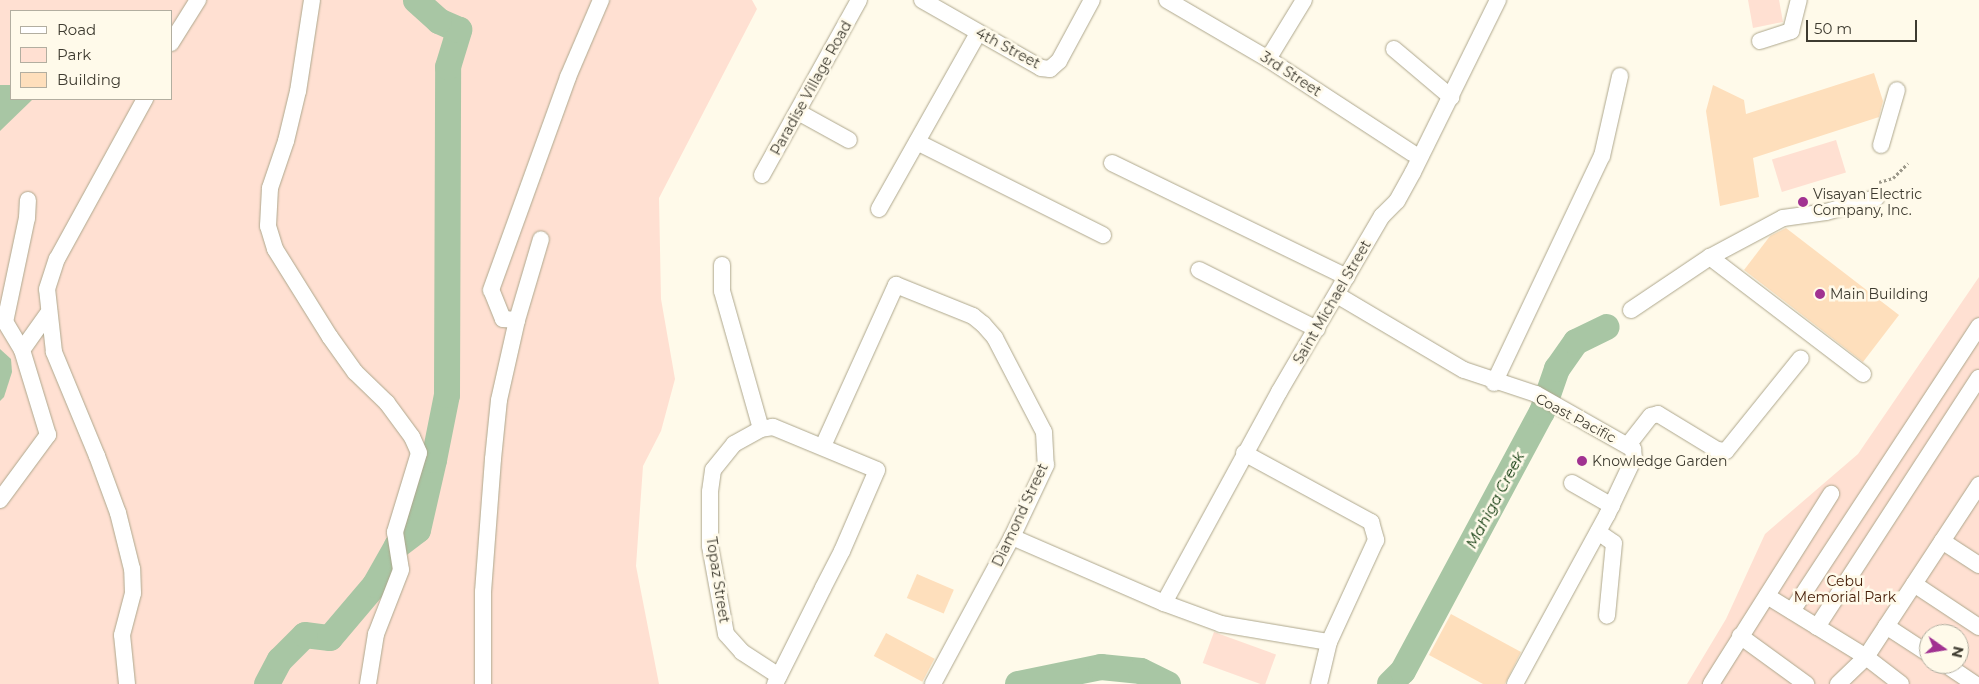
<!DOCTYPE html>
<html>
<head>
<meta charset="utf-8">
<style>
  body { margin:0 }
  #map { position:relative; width:1979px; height:684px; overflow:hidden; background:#fffaea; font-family:Montserrat,sans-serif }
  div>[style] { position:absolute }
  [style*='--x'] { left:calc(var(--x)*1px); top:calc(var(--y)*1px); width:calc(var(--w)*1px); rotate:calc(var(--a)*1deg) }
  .green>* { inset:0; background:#ffe0d2; transform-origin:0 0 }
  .water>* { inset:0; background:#a8c6a4 }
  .river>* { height:26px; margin:-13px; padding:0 13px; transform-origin:13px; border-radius:13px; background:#a8c6a4 }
  .building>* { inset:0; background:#fedfbc; transform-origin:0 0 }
  .path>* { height:2.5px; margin-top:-1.25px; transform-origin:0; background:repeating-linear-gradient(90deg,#9d998b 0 2.5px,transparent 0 5px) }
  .roads { filter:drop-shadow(0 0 1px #aea78d) drop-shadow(0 0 1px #aea78d) }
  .minor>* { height:16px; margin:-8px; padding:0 8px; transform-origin:8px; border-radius:8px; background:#fff }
  .dots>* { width:14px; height:14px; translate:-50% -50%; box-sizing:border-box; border:2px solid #fffaea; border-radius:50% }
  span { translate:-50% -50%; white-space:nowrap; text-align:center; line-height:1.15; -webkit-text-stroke:5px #fffaea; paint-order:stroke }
  .street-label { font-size:14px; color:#3e3b30 }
  .poi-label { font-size:14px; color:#3e3b30 }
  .left { translate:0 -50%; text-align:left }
  .park-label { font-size:14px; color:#461e08 }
  .water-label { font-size:15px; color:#0b3608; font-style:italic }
  .legend { position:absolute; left:10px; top:10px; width:162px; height:90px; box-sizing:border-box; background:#fffaea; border:1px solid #b2aea0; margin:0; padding:6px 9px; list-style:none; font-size:15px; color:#3e3b30 }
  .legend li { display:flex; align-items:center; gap:10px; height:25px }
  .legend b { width:25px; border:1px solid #b2aea0 }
  .north { position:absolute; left:1919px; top:624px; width:50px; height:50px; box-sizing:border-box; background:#fffaea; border:1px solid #b2aea0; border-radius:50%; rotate:103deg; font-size:14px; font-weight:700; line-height:20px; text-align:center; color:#3e3b30 }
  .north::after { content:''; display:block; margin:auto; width:18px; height:22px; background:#a13291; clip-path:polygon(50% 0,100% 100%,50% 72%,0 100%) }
  .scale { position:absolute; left:1806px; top:20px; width:111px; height:22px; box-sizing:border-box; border:2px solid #3e3b30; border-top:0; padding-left:6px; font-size:15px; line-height:18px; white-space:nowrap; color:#3e3b30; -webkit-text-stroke:4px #fffaea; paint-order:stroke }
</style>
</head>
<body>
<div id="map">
  <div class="green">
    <i style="clip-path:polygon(evenodd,0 0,752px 0,757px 9px,659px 198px,661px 299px,675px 379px,661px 431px,643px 466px,636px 566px,659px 684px,0 684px,0 0,11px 11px,171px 11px,171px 99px,11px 99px,11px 11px)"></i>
    <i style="clip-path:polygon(1748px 0,1779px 0,1783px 22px,1753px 28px)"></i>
    <i style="left:1836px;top:140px;width:34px;height:67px;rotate:73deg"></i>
    <i style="clip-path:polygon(evenodd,1979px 277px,1979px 684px,1687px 684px,1726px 619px,1765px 534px,1858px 454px,1979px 277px,1929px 634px,1959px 634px,1959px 664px,1929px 664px,1929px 634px)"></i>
    <i style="left:1214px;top:632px;width:66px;height:33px;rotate:20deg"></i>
  </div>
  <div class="water">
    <i style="clip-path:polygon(0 85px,11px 85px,11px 99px,33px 99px,0 131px)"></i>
    <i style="clip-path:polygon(0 349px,11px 359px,12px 372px,4px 397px,0 401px)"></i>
  </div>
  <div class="river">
    <i style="--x:267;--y:684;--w:27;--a:-62"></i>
    <i style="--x:280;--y:660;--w:35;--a:-45"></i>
    <i style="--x:305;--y:635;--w:25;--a:7"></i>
    <i style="--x:330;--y:638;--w:70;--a:-49.7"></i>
    <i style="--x:375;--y:585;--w:45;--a:-60.6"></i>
    <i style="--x:397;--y:546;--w:26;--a:-37"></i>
    <i style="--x:418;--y:530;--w:72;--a:-77.1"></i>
    <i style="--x:434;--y:460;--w:66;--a:-78.7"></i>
    <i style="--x:447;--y:395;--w:328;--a:-89.8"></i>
    <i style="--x:448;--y:67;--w:39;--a:-73"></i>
    <i style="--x:459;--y:30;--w:22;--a:-156"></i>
    <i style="--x:439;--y:21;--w:31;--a:-138"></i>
    <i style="--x:1018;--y:684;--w:85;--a:-11.6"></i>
    <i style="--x:1101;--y:667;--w:40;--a:5.7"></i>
    <i style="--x:1141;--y:671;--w:30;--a:26"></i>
    <i style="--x:1390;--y:684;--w:18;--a:-45"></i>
    <i style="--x:1403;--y:671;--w:294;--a:-61.8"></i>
    <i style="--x:1542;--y:412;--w:46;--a:-70.8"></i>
    <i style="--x:1557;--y:369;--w:33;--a:-55"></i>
    <i style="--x:1576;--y:342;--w:34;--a:-26"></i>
  </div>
  <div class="building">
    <i style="clip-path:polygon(1874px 73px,1883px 101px,1879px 117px,1753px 158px,1759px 197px,1720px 206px,1706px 111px,1713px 85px,1744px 100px,1746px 114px)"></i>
    <i style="clip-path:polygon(1786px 228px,1899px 315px,1863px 362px,1744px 270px,1770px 236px)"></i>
    <i style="left:917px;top:574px;width:40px;height:26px;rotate:23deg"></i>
    <i style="clip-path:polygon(1451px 614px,1521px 652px,1505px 684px,1483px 684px,1429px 655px)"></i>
    <i style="left:886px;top:633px;width:55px;height:26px;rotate:28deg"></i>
  </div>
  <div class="path">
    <i style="--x:1879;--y:182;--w:15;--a:-16"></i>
    <i style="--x:1893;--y:178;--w:21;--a:-45"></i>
  </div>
  <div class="roads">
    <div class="minor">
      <i style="--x:312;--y:0;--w:92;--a:98.7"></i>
      <i style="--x:298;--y:91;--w:51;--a:103.5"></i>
      <i style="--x:286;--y:141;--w:50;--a:108.8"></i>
      <i style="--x:270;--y:188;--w:38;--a:93"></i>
      <i style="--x:268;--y:226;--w:24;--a:73"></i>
      <i style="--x:275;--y:249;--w:104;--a:58"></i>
      <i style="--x:330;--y:337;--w:43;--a:54.5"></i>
      <i style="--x:355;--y:372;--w:45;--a:44.1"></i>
      <i style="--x:387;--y:403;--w:42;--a:53.7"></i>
      <i style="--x:412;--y:437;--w:17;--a:66"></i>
      <i style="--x:419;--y:453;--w:83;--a:106.9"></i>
      <i style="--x:395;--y:532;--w:38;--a:81"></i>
      <i style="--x:401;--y:570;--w:69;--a:111.3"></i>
      <i style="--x:376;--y:634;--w:51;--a:99.1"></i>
      <i style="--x:922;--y:0;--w:137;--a:29.7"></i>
      <i style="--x:1041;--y:68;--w:9;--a:6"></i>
      <i style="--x:1050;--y:69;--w:12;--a:-42"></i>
      <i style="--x:1059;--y:61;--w:69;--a:-61.6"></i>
      <i style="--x:1167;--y:0;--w:117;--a:30.3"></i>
      <i style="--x:1268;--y:59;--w:172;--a:33.1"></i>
      <i style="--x:1760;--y:41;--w:33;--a:-18"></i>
      <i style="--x:1791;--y:31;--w:32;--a:-76"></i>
      <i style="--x:171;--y:43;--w:51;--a:-57.9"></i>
      <i style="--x:1394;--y:49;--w:75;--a:40.1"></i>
      <i style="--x:1268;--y:59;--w:69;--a:-58.6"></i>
      <i style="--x:798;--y:112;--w:58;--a:28.8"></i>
      <i style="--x:917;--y:142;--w:208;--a:26.6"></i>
      <i style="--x:1881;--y:145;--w:57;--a:-73.8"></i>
      <i style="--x:1112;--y:163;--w:261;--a:25.9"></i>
      <i style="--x:762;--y:175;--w:200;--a:-61"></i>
      <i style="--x:879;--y:209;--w:202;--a:-60.6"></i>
      <i style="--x:722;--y:265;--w:26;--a:90"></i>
      <i style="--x:722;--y:291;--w:143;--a:74.2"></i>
      <i style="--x:1199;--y:270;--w:132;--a:26.6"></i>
      <i style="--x:1337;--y:295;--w:147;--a:30.6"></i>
      <i style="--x:1464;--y:370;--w:76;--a:18.4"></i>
      <i style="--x:1536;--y:394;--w:112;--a:29.6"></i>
      <i style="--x:1633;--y:449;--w:9;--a:84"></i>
      <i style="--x:1634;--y:458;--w:63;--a:115.3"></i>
      <i style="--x:1607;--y:515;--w:192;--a:118.6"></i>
      <i style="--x:1631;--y:310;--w:95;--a:-33.9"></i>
      <i style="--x:517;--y:320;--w:84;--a:-73.5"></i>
      <i style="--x:22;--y:350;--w:47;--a:-54.6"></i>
      <i style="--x:1863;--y:374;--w:193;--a:-142.6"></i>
      <i style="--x:1710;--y:257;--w:83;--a:-28.1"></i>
      <i style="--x:1783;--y:218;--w:43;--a:-7.9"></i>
      <i style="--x:1826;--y:212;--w:52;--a:-15.6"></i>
      <i style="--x:1494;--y:383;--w:251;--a:-64.6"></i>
      <i style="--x:1602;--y:156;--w:82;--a:-77.3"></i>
      <i style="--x:1628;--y:445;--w:37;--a:-52"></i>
      <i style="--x:1651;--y:416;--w:7;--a:-16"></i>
      <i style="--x:1658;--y:414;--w:69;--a:31.4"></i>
      <i style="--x:1717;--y:450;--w:9;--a:6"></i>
      <i style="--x:1726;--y:451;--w:119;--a:-51.1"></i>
      <i style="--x:823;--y:446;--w:177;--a:-65.6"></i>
      <i style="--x:896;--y:285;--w:83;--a:21.9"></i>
      <i style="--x:973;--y:316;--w:13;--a:39"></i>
      <i style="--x:983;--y:324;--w:18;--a:49"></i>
      <i style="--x:995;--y:338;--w:106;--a:62.5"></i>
      <i style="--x:1044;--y:432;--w:33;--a:87"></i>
      <i style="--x:1046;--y:465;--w:80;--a:115.3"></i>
      <i style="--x:1012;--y:537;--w:167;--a:118.3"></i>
      <i style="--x:1244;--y:453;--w:145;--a:28.5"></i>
      <i style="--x:1371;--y:522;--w:19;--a:74"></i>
      <i style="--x:1376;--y:540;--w:112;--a:114.7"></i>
      <i style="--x:1329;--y:642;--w:43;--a:103.4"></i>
      <i style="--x:1572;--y:483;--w:46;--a:29.9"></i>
      <i style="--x:0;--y:500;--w:81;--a:-53.6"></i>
      <i style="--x:48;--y:435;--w:89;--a:-107"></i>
      <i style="--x:22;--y:350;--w:33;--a:-121"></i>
      <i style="--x:5;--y:322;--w:106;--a:-78.1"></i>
      <i style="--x:27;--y:218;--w:18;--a:-87"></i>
      <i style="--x:1598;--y:532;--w:19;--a:35"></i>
      <i style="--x:1614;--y:543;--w:73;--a:95.5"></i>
      <i style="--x:1012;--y:537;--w:166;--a:23.5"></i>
      <i style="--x:1164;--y:603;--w:61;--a:20.2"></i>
      <i style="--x:1221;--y:624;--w:109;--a:9.5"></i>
      <i style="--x:1942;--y:541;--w:44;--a:33"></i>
      <i style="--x:1914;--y:584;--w:78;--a:33.5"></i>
      <i style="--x:1767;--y:596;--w:116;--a:31.6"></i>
      <i style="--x:1866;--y:657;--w:44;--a:37.6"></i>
      <i style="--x:1164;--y:603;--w:240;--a:-61.4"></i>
      <i style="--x:1279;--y:392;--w:204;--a:-59.7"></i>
      <i style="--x:1382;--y:216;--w:21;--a:-45"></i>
      <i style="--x:1397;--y:201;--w:33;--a:-61"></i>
      <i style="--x:1413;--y:172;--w:192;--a:-63.7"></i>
      <i style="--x:1792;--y:611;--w:341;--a:-56.7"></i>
      <i style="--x:1886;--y:626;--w:51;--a:33.1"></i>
      <i style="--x:1817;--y:627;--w:297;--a:-57"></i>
      <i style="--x:1740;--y:636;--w:82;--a:36"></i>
      <i style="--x:1945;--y:664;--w:36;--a:34"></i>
      <i style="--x:127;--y:684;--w:49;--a:-95.8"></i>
      <i style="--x:122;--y:635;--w:43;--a:-75.3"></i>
      <i style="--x:133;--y:593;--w:24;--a:-92"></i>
      <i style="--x:132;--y:569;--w:58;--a:-104"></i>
      <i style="--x:118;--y:513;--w:61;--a:-110.2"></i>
      <i style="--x:97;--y:456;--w:113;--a:-112.5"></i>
      <i style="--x:54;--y:352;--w:63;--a:-96.3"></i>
      <i style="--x:47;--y:289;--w:32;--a:-72"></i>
      <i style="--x:57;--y:259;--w:183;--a:-61.2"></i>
      <i style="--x:483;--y:684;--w:92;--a:-90"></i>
      <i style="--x:483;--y:592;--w:133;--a:-85.7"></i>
      <i style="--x:493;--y:459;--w:59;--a:-84.2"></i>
      <i style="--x:499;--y:400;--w:82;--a:-77.3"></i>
      <i style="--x:517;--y:320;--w:14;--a:-176"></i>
      <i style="--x:503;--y:319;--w:31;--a:-112"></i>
      <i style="--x:491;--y:290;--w:226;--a:-70.1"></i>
      <i style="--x:568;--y:77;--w:84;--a:-66.8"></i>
      <i style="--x:775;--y:684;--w:107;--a:-63.4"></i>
      <i style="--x:823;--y:588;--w:42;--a:-62.8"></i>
      <i style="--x:842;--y:551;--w:88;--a:-66.6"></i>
      <i style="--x:877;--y:470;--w:113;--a:-157.5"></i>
      <i style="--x:773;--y:427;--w:12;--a:171"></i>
      <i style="--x:761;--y:429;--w:31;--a:151"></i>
      <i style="--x:734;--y:444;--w:33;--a:129"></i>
      <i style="--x:713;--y:470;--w:22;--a:98"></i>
      <i style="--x:710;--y:492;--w:54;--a:90"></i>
      <i style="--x:710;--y:546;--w:89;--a:79.7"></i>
      <i style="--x:726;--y:634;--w:24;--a:48"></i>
      <i style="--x:742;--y:652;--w:44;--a:33"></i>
      <i style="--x:1711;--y:684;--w:225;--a:-57.7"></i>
      <i style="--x:1838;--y:684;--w:39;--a:-44"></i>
      <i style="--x:1866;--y:657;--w:206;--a:-56.7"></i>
    </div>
  </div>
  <div class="dots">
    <i style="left:1803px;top:202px;background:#a13291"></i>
    <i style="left:1820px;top:294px;background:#a13291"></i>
    <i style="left:1582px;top:461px;background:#a13291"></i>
  </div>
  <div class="street-label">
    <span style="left:1008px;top:48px;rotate:28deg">4th Street</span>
    <span style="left:1291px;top:74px;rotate:33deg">3rd Street</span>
    <span style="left:811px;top:88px;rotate:-61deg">Paradise Village Road</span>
    <span style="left:1332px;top:302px;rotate:-60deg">Saint Michael Street</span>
    <span style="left:1576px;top:418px;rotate:28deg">Coast Pacific</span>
    <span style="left:1020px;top:515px;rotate:-65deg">Diamond Street</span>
    <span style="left:718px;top:580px;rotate:81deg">Topaz Street</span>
  </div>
  <div class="poi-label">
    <span class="left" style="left:1813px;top:202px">Visayan Electric<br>Company, Inc.</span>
    <span class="left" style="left:1830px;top:294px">Main Building</span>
    <span class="left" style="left:1592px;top:461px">Knowledge Garden</span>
  </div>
  <div class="park-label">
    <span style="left:1845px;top:589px">Cebu<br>Memorial Park</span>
  </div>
  <div class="water-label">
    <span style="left:1495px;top:500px;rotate:-62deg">Mahiga Creek</span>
  </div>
  <ul class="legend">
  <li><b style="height:6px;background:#fff"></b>Road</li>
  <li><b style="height:14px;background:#ffe0d2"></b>Park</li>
  <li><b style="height:14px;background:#fedfbc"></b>Building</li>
  </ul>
  <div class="north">N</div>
  <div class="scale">50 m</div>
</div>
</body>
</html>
